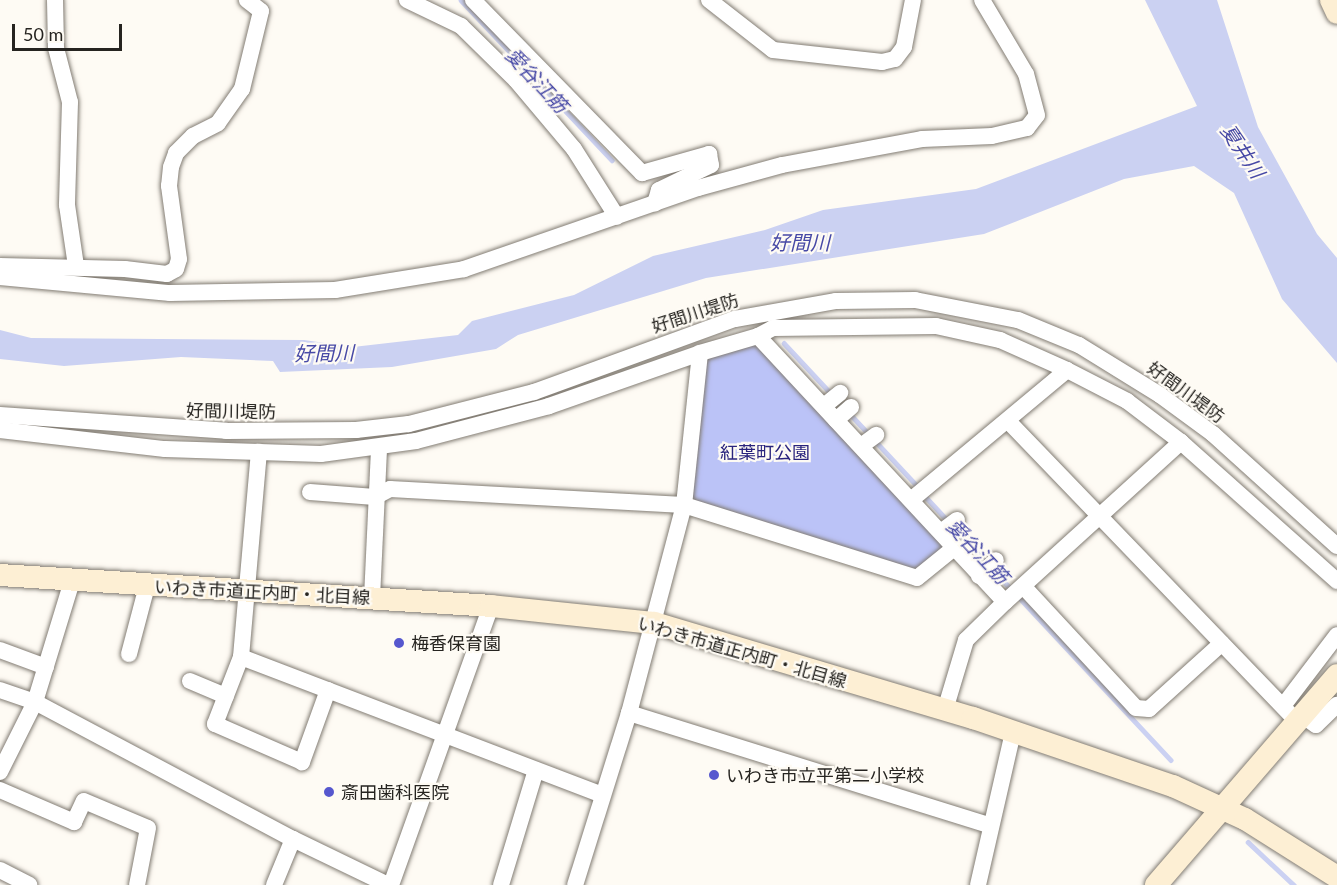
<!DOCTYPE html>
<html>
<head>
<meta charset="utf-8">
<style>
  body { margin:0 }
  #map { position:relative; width:1337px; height:885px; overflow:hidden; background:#fefbf4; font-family:Lato,"Noto Sans JP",sans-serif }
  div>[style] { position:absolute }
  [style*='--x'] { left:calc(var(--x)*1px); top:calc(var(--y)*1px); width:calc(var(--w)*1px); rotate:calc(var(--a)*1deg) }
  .green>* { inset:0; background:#bbc3f7 }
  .water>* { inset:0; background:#cbd1f2 }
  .stream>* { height:4.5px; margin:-2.25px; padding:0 2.25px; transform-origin:2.25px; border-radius:2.25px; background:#cbd1f2 }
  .roads { filter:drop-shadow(0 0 2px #827c73) drop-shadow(0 0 2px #827c73) }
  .street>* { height:16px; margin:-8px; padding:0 8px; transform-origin:8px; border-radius:8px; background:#fff }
  .secondary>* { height:22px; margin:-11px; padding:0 11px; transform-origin:11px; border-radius:11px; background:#fdefd4 }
  .dots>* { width:16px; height:16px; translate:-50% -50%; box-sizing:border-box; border:3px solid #fefbf4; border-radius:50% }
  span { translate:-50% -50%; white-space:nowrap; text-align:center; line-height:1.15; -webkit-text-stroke:4.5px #fefbf4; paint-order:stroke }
  .street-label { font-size:18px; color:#262420 }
  .park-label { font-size:18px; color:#29237d }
  .poi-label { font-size:18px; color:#262420 }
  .left { translate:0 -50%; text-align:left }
  .water-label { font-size:20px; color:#4749a6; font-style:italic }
  .scale { position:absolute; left:12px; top:24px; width:110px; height:27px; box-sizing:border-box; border:3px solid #262420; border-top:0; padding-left:8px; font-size:18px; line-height:21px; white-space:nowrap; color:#262420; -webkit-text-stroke:4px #fefbf4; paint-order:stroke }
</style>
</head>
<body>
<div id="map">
  <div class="green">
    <i style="clip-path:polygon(758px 336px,954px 548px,917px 578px,684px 505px,700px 353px)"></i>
  </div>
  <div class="water">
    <i style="clip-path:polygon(1145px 0,1217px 0,1258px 127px,1317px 234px,1337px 258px,1337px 363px,1282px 299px,1234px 193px,1194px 166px,1124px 179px,984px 234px,706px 278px,518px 335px,496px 349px,392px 367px,280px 372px,273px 361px,181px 357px,64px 366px,0 359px,0 330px,31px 338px,304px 340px,353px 347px,458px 335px,472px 321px,574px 295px,653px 256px,765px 230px,823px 210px,976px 189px,1197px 106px)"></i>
  </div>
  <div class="stream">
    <i style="--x:461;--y:0;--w:220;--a:46.7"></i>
    <i style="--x:784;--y:343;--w:198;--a:47"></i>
    <i style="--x:924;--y:495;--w:129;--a:47.2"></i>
    <i style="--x:1018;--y:596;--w:224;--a:47"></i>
    <i style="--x:1248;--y:842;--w:63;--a:43.1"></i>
  </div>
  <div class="roads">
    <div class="street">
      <i style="--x:55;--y:0;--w:48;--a:88.8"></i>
      <i style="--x:56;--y:48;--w:56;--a:75.5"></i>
      <i style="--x:70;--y:102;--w:103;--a:91.7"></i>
      <i style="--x:67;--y:205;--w:62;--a:81.6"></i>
      <i style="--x:407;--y:0;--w:60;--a:25.7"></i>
      <i style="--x:461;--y:26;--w:77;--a:44.5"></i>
      <i style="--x:516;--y:80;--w:90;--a:50"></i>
      <i style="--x:574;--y:149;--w:80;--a:57.7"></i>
      <i style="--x:473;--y:0;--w:242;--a:45.7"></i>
      <i style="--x:642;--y:173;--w:70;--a:-15.8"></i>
      <i style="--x:709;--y:154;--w:11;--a:80"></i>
      <i style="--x:711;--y:165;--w:58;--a:154.3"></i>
      <i style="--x:659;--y:190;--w:14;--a:107"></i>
      <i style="--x:709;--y:0;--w:81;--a:38"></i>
      <i style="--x:773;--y:50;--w:110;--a:6.3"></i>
      <i style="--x:882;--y:62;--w:13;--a:-13"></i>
      <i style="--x:895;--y:59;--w:15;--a:-53"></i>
      <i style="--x:904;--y:47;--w:48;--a:-79.2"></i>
      <i style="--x:0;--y:266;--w:125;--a:1.4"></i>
      <i style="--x:125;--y:269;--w:42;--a:6.8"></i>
      <i style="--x:167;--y:274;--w:10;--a:-29"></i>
      <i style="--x:176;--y:269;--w:10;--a:-73"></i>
      <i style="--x:179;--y:259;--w:74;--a:-97.8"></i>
      <i style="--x:169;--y:186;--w:19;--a:-84"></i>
      <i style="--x:171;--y:167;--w:15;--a:-70"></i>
      <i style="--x:176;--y:153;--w:24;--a:-45"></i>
      <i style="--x:193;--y:136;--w:28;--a:-27"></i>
      <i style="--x:218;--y:123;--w:42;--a:-54.8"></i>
      <i style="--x:242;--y:89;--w:80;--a:-76.3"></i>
      <i style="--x:261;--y:11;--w:18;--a:-142"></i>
      <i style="--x:0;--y:277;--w:171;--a:5.4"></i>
      <i style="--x:170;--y:293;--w:165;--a:-1"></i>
      <i style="--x:335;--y:290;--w:131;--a:-9.2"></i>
      <i style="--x:464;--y:269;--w:248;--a:-19.1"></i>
      <i style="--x:698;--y:188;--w:87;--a:-15.3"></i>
      <i style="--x:782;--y:165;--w:142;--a:-10.5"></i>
      <i style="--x:922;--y:139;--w:70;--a:-2.5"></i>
      <i style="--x:992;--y:136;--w:36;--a:-13"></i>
      <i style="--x:1027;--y:128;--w:16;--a:-52"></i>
      <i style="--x:1037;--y:115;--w:42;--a:-105"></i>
      <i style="--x:1026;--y:74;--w:86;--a:-120.7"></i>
      <i style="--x:700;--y:353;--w:60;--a:-16.3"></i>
      <i style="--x:824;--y:406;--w:21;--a:-39"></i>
      <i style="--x:0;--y:415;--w:227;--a:4"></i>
      <i style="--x:226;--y:431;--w:130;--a:-0.4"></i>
      <i style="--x:356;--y:430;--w:53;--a:-6.5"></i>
      <i style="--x:409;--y:424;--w:129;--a:-14.4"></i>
      <i style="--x:534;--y:392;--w:214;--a:-20"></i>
      <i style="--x:735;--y:319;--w:103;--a:-10.1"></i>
      <i style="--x:836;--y:301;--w:79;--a:-0.7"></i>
      <i style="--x:915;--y:300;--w:105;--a:11"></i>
      <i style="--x:1018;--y:320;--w:66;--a:22.3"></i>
      <i style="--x:1079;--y:345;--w:95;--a:31.7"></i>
      <i style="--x:1160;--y:395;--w:66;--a:36.3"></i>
      <i style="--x:1213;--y:434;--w:167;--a:42.1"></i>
      <i style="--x:836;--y:420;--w:20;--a:-41"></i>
      <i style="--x:1008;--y:421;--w:417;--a:46.1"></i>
      <i style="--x:0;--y:430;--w:166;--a:6.6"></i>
      <i style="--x:165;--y:449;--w:94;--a:1.8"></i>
      <i style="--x:861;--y:446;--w:19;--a:-36"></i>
      <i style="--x:310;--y:492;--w:65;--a:4.4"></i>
      <i style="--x:375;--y:497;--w:17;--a:-28"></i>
      <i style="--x:390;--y:489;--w:294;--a:3.1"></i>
      <i style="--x:684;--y:505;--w:244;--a:17.4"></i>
      <i style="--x:917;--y:578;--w:48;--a:-39"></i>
      <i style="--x:911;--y:500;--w:203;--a:-39.8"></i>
      <i style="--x:941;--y:532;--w:20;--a:-37"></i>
      <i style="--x:979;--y:576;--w:23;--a:-43"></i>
      <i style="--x:1023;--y:586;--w:166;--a:47.2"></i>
      <i style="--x:1136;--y:708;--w:13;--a:4"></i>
      <i style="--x:1149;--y:709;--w:98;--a:-42.1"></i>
      <i style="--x:372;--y:598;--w:150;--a:-87.3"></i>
      <i style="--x:1005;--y:602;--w:238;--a:-42.3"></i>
      <i style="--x:0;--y:650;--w:49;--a:20.3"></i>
      <i style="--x:129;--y:654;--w:70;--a:-75.2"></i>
      <i style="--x:241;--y:657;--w:387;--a:20.9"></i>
      <i style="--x:190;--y:681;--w:39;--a:23"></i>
      <i style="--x:0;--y:690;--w:37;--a:19"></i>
      <i style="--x:35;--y:702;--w:292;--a:28"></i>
      <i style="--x:293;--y:839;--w:106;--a:25.8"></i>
      <i style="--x:328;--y:690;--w:77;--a:109.9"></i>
      <i style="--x:302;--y:762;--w:95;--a:-156.4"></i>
      <i style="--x:215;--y:724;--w:72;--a:-68.8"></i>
      <i style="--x:241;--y:657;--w:206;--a:-85"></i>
      <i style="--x:259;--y:452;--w:62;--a:1.8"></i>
      <i style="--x:321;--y:454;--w:96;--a:-7.8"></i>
      <i style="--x:416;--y:441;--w:138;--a:-14.7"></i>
      <i style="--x:549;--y:406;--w:160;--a:-19.3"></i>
      <i style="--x:700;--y:353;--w:153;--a:96"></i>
      <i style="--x:684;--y:505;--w:215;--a:104.8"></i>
      <i style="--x:629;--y:713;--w:180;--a:107.4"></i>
      <i style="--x:1283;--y:706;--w:89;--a:-52.7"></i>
      <i style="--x:945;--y:710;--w:73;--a:-73.3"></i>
      <i style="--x:966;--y:640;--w:54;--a:-44.3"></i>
      <i style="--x:1005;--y:602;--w:363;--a:-132.9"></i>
      <i style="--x:758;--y:336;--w:17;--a:-28"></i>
      <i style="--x:773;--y:328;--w:163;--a:-0.7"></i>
      <i style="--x:936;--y:326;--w:66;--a:12.3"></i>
      <i style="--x:1000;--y:340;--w:73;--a:24.1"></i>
      <i style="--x:1067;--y:370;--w:68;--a:27.3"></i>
      <i style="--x:1127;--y:401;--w:68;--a:37.2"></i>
      <i style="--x:1181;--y:442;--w:209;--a:41.7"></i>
      <i style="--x:629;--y:713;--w:379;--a:17.3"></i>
      <i style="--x:1302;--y:715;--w:17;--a:36"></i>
      <i style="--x:1316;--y:725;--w:29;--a:-44"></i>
      <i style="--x:0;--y:772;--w:78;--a:-63.4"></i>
      <i style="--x:35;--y:702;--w:127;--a:-73"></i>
      <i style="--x:0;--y:790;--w:81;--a:23.4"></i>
      <i style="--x:74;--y:822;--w:23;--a:-65"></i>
      <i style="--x:84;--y:801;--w:69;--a:22.9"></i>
      <i style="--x:148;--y:828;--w:58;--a:100.9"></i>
      <i style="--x:0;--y:870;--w:33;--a:27"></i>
      <i style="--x:274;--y:885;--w:50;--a:-67.6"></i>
      <i style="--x:391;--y:885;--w:296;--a:-70.3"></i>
      <i style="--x:501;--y:885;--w:120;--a:-73.1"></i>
      <i style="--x:978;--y:885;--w:157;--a:-77.1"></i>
    </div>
    <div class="secondary">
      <i style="--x:1331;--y:0;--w:14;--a:65"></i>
      <i style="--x:0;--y:575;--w:492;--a:3.6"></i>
      <i style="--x:491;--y:606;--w:164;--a:6"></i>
      <i style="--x:654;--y:623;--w:333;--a:16.6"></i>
      <i style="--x:973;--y:718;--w:211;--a:18.8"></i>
      <i style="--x:1173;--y:786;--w:79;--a:24.6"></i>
      <i style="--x:1245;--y:819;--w:109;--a:32.2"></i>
      <i style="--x:1156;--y:885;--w:277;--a:-49.2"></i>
    </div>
  </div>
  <div class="dots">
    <i style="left:399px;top:643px;background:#5657ce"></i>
    <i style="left:714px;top:775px;background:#5657ce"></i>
    <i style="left:329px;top:792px;background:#5657ce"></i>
  </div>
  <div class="street-label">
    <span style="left:695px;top:313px;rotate:-18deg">好間川堤防</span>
    <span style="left:1186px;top:392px;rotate:36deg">好間川堤防</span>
    <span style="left:231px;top:411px;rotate:1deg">好間川堤防</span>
    <span style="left:262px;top:592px;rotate:3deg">いわき市道正内町・北目線</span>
    <span style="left:742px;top:652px;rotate:16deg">いわき市道正内町・北目線</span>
  </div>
  <div class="park-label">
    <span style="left:765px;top:452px">紅葉町公園</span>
  </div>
  <div class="poi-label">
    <span class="left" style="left:411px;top:643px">梅香保育園</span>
    <span class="left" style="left:726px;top:775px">いわき市立平第二小学校</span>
    <span class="left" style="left:341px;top:792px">斎田歯科医院</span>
  </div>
  <div class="water-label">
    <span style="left:537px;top:80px;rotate:47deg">愛谷江筋</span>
    <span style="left:1243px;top:151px;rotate:56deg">夏井川</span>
    <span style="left:800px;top:242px">好間川</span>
    <span style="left:324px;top:353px;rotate:-1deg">好間川</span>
    <span style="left:978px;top:551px;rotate:47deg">愛谷江筋</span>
  </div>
  <div class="scale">50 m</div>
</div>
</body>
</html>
